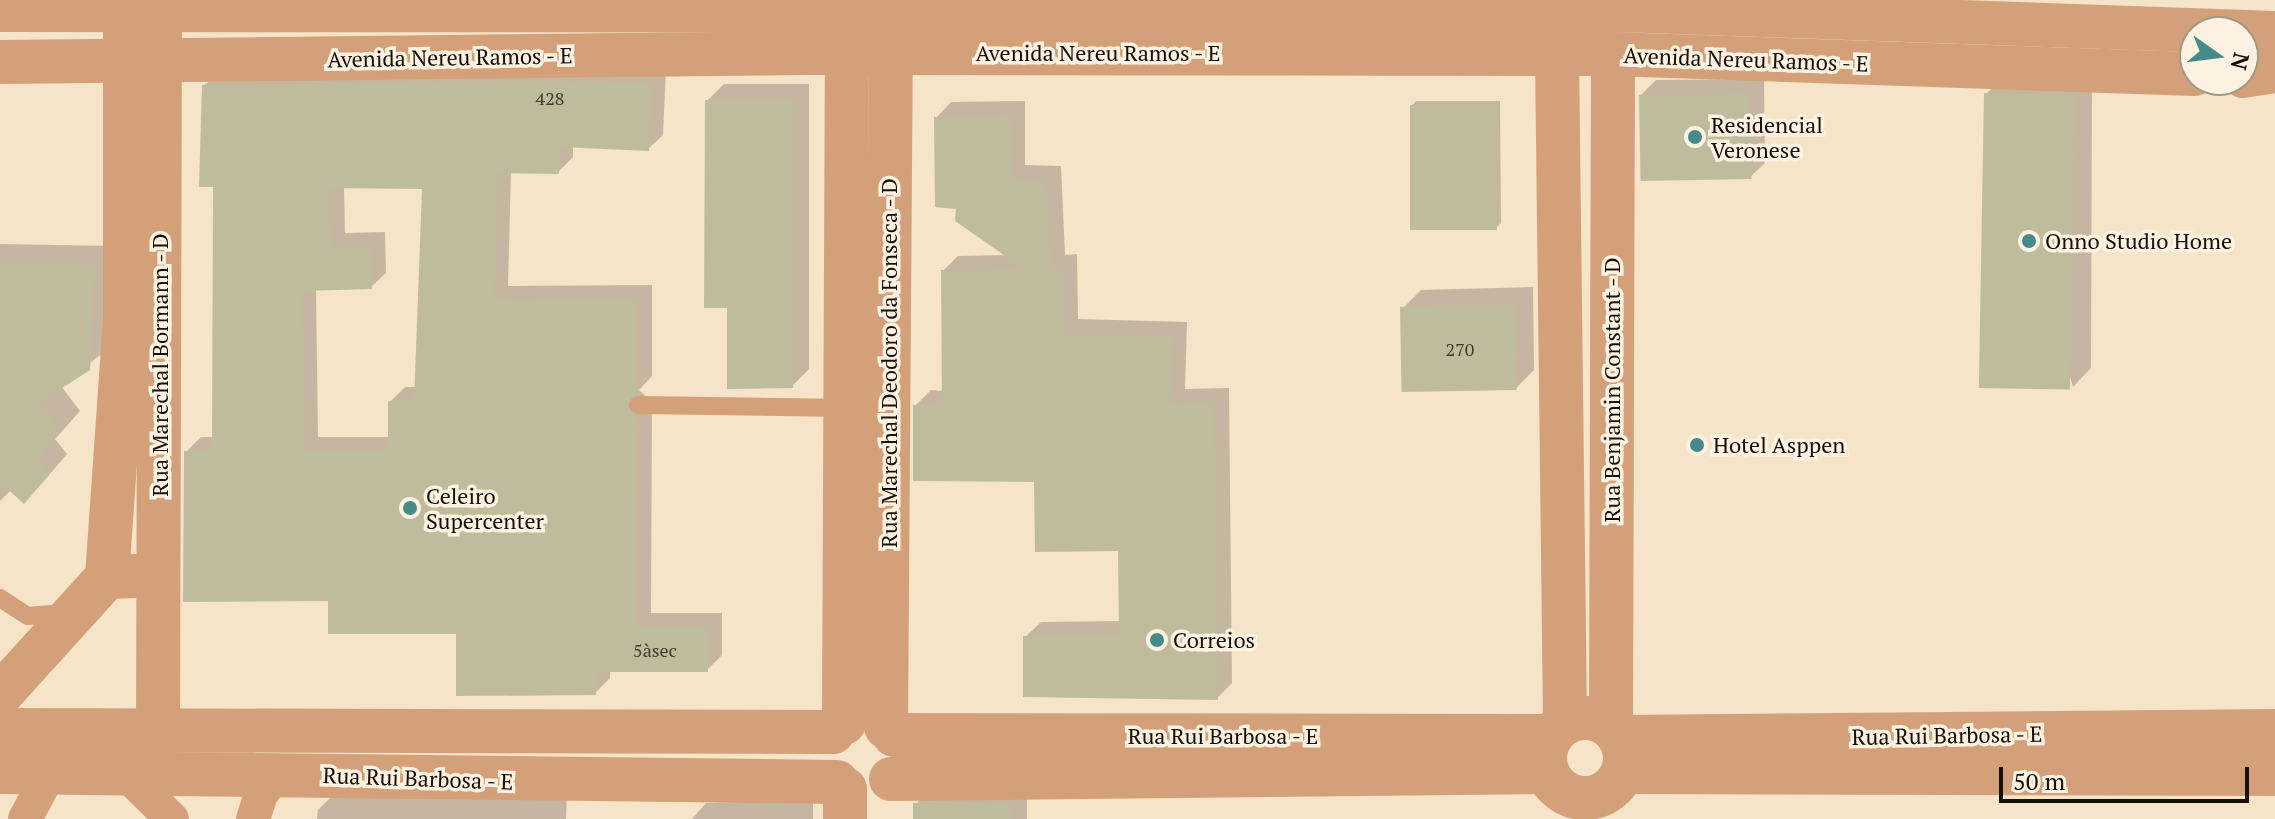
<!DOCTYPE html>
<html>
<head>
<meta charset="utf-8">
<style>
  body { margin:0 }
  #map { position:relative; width:2275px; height:819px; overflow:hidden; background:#f5e4c8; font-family:"PT Serif",serif }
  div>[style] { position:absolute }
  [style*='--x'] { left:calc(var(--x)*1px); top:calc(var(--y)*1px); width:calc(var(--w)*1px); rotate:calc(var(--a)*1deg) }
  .shadow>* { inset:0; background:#0003 }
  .building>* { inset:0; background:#bfbc9e; transform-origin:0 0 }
  .service>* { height:18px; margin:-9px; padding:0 9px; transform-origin:9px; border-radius:9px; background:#d4a079 }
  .minor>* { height:34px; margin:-17px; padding:0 17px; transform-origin:17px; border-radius:17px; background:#d4a079 }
  .tertiary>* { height:44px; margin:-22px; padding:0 22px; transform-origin:22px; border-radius:22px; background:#d4a079 }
  .tertiary>.ring { margin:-22px; padding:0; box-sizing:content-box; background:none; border:44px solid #d4a079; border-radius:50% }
  .dots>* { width:22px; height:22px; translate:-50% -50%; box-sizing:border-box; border:4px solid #fdf2e1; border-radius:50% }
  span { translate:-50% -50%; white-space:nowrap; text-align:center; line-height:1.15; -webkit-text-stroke:7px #fdf2e1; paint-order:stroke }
  .number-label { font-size:18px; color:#403b2d }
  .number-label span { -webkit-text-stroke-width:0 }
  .street-label { font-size:22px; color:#161007 }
  .poi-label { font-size:22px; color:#161007 }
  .left { translate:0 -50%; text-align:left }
  .north { position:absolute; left:2179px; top:16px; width:80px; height:80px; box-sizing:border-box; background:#fdf2e1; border:2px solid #a1988a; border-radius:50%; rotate:104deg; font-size:22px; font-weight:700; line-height:32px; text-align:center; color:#161007 }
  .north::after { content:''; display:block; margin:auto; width:28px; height:36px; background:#458c89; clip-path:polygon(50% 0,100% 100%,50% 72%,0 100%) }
  .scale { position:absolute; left:1999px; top:767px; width:250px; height:36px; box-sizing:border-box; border:4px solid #161007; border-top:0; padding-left:10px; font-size:24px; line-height:28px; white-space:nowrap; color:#161007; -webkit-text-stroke:6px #fdf2e1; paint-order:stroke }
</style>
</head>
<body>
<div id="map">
  <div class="shadow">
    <i style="clip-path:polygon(evenodd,666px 69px,663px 135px,648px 149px,573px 145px,573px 157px,558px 172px,511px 171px,508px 286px,652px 285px,652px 376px,639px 390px,652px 402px,651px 613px,722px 613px,722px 655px,707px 670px,610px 670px,610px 678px,595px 693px,458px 632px,330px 599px,186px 452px,201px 437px,215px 437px,215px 185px,204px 86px,219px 71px,666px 69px,344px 186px,424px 187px,417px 387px,405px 387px,390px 402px,390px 437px,318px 437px,316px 289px,371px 287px,386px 273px,385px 232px,345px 233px,344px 186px)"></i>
    <i style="clip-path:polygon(2004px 76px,2092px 77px,2091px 368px,2073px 387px,1986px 94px)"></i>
    <i style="clip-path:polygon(1764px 79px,1765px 163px,1750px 177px,1641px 95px,1656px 80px)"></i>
    <i style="clip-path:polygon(724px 84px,809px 84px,809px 369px,792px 386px,728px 306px,707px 101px)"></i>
    <i style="clip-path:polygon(1025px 101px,1025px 165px,1061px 166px,1065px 255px,1077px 254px,1078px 319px,1187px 322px,1185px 389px,1229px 388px,1232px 683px,1217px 698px,1025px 637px,1041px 622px,1120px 621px,1120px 549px,1036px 480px,915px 406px,931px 390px,944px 391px,943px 271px,958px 256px,1008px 255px,958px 207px,936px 118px,951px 102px)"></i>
    <i style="clip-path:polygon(1416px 101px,1500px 101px,1501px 223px,1496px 228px,1412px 106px)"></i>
    <i style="clip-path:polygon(0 244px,113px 246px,109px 348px,61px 386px,80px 411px,55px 439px,67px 454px,43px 482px,11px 490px,0 501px)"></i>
    <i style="clip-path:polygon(1533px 287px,1534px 370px,1516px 388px,1403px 308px,1421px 290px)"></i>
    <i style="clip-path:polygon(1027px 785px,1027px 819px,915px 819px,915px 805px,933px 786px)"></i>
    <i style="clip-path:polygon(567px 793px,566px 819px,317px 819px,318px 810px,332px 796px)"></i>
    <i style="clip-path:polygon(813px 800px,813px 819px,692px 819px,706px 803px)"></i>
  </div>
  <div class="building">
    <i style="clip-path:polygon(evenodd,518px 81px,652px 83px,649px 151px,560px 147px,559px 174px,497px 173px,494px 300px,638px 299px,638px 393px,626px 406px,638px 417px,637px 627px,708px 627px,708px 672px,596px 672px,596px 695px,456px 696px,456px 634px,328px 634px,328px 601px,183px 602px,184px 451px,212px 451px,213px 187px,199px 187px,202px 85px,518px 81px,329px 188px,422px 189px,414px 401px,388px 401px,388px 451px,304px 451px,302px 291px,372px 289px,371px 246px,331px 247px,329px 188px)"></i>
    <i style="left:1750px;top:93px;width:86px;height:111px;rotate:89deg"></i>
    <i style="left:1984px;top:93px;width:91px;height:295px;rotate:1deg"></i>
    <i style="clip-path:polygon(705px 100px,793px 100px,793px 388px,727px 389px,727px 308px,704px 308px)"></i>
    <i style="left:1410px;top:105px;width:87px;height:125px"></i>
    <i style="clip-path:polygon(1010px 116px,1010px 180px,1046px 181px,1051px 269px,1063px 269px,1063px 334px,1172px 336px,1170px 404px,1214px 403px,1218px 700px,1023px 697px,1023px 636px,1119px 636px,1118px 551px,1035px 552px,1034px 482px,913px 481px,913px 405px,942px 405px,941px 270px,1024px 269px,955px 221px,956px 209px,935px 207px,934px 117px)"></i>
    <i style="clip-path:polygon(0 263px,95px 265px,90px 370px,39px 403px,61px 432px,37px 460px,49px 475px,24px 504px,0 482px)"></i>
    <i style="left:1515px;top:305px;width:85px;height:115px;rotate:89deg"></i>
    <i style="left:1010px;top:803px;width:16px;height:97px;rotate:90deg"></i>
  </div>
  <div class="service">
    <i style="--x:638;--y:405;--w:207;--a:0.8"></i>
    <i style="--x:0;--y:598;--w:33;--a:33"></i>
    <i style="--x:28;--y:616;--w:35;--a:-5"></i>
  </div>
  <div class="minor">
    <i style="--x:124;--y:772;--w:67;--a:44.4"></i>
    <i style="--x:25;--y:819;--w:53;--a:-62"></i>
    <i style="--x:253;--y:819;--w:26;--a:-72"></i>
    <i style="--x:261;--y:794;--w:26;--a:-51"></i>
  </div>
  <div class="tertiary">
    <i style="--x:0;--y:10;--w:1647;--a:0.03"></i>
    <i style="--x:1647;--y:11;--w:628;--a:2.01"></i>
    <i style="--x:1557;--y:55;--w:668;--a:89.31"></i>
    <i style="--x:0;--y:62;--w:805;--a:-0.64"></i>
    <i style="--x:805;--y:53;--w:808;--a:0.07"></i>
    <i style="--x:1613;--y:54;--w:582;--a:1.97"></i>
    <i style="--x:2243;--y:76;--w:32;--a:-9"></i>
    <i style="--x:107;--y:577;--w:256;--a:-86"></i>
    <i style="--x:125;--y:322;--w:290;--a:-90"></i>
    <i style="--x:0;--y:695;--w:159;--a:-47.8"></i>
    <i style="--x:107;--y:577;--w:30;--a:-2"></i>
    <i class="ring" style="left:1545px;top:718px;width:36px;height:36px"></i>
    <i style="--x:844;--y:723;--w:701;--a:-89.75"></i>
    <i style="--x:886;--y:727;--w:701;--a:-89.59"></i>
    <i style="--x:1611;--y:727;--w:673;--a:-89.83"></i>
    <i style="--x:0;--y:730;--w:833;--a:0.14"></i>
    <i style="--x:158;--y:730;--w:700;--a:-89.84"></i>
    <i style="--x:894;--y:735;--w:658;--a:0.09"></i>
    <i style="--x:1619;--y:737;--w:656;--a:-0.52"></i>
    <i style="--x:0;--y:772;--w:837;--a:0.68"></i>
    <i style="--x:1623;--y:772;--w:652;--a:0.18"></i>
    <i style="--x:891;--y:779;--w:656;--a:-0.61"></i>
    <i style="--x:845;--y:789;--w:30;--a:90"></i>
  </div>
  <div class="dots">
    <i style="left:1695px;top:137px;background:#458c89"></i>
    <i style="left:2029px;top:241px;background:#458c89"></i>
    <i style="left:1697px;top:445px;background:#458c89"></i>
    <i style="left:410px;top:508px;background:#458c89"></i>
    <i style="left:1157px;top:640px;background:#458c89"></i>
  </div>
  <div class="number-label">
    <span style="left:550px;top:98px">428</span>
    <span style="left:1460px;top:349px">270</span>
    <span style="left:655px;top:650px">5àsec</span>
  </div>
  <div class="street-label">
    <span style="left:1098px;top:53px">Avenida Nereu Ramos - E</span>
    <span style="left:450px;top:57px;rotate:-1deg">Avenida Nereu Ramos - E</span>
    <span style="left:1746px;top:59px;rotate:2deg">Avenida Nereu Ramos - E</span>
    <span style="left:889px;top:363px;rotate:-90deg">Rua Marechal Deodoro da Fonseca - D</span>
    <span style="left:160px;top:365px;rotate:-90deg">Rua Marechal Bormann - D</span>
    <span style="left:1612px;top:390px;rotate:-90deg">Rua Benjamin Constant - D</span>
    <span style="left:1947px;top:735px;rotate:-1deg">Rua Rui Barbosa - E</span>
    <span style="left:1223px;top:736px">Rua Rui Barbosa - E</span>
    <span style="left:418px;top:778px;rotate:2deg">Rua Rui Barbosa - E</span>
  </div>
  <div class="poi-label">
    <span class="left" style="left:1711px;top:137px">Residencial<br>Veronese</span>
    <span class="left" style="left:2045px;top:241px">Onno Studio Home</span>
    <span class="left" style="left:1713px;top:445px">Hotel Asppen</span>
    <span class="left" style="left:426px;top:508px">Celeiro<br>Supercenter</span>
    <span class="left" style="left:1173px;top:640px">Correios</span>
  </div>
  <div class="north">N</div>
  <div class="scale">50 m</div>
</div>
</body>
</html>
